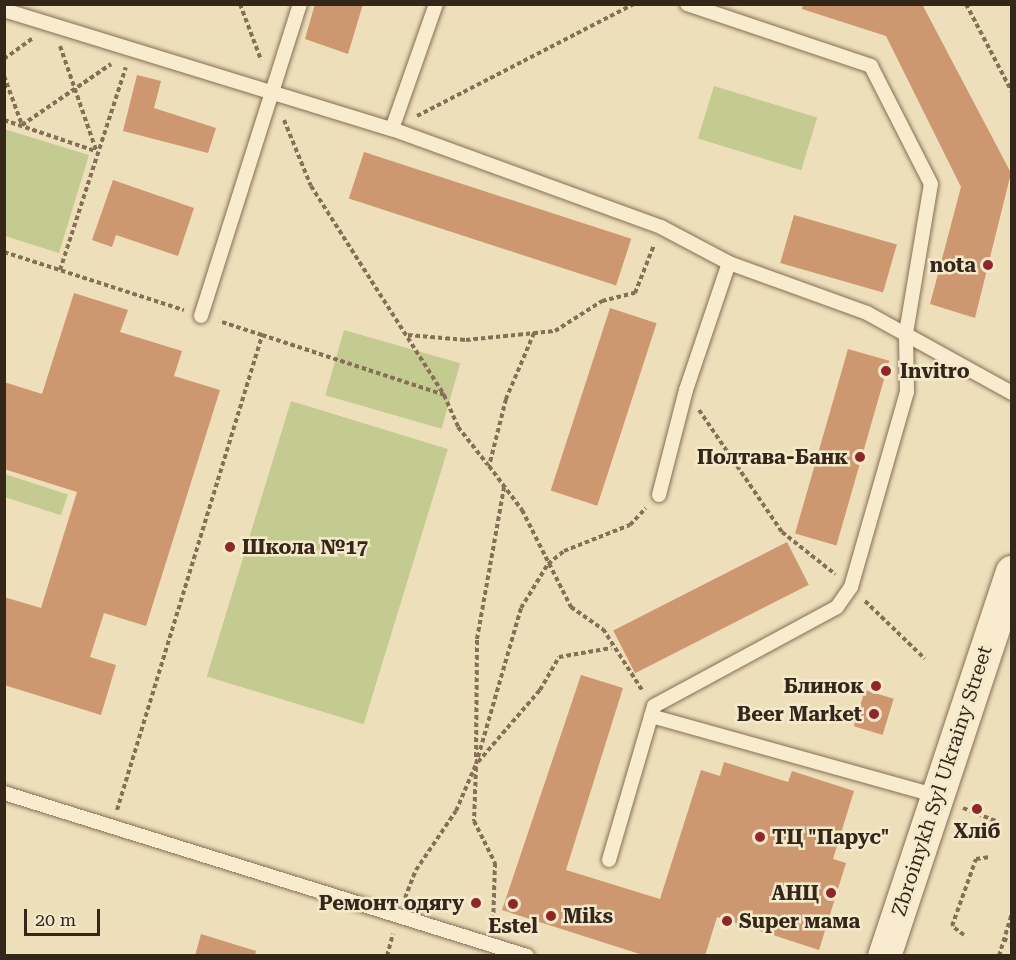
<!DOCTYPE html>
<html>
<head>
<meta charset="utf-8">
<style>
  body { margin:0 }
  #map { position:relative; width:1016px; height:960px; overflow:hidden; background:#eedfbb; font-family:"Roboto Serif",serif }
  div>[style] { position:absolute }
  [style*='--x'] { left:calc(var(--x)*1px); top:calc(var(--y)*1px); width:calc(var(--w)*1px); rotate:calc(var(--a)*1deg) }
  .green>* { inset:0; background:#c4cb90; transform-origin:0 0 }
  .building>* { inset:0; background:#cd9770; transform-origin:0 0 }
  .path>* { height:4px; margin-top:-2px; transform-origin:0; background:repeating-linear-gradient(90deg,#856f55 0 4.5px,transparent 0 7.5px) }
  .roads { filter:drop-shadow(0 0 2px #856f55) drop-shadow(0 0 2px #856f55) }
  .lane>* { height:14px; margin:-7px; padding:0 7px; transform-origin:7px; border-radius:7px; background:#f9ecce }
  .secondary>* { height:33px; margin:-16.5px; padding:0 16.5px; transform-origin:16.5px; border-radius:16.5px; background:#f9ecce }
  .dots>* { width:16px; height:16px; translate:-50% -50%; box-sizing:border-box; border:3px solid #f5e9cb; border-radius:50% }
  span { translate:-50% -50%; white-space:nowrap; text-align:center; line-height:1.15; -webkit-text-stroke:5px #f5e9cb; paint-order:stroke }
  .poi-label { font-size:20px; color:#34271a; font-weight:700 }
  .right { translate:-100% -50%; text-align:right }
  .left { translate:0 -50%; text-align:left }
  .street-label { font-size:20px; color:#34271a }
  .frame { position:absolute; inset:0; border:6px solid #34271a; pointer-events:none }
  .scale { position:absolute; left:24px; top:909px; width:76px; height:27px; box-sizing:border-box; border:3px solid #34271a; border-top:0; padding-left:8px; font-size:18px; line-height:21px; white-space:nowrap; color:#34271a; -webkit-text-stroke:4px #f5e9cb; paint-order:stroke }
</style>
</head>
<body>
<div id="map">
  <div class="green">
    <i style="left:714px;top:86px;width:108px;height:55px;rotate:17deg"></i>
    <i style="clip-path:polygon(4px 129px,89px 155px,59px 253px,5px 236px)"></i>
    <i style="left:344px;top:330px;width:121px;height:68px;rotate:16deg"></i>
    <i style="left:291px;top:401px;width:164px;height:288px;rotate:17deg"></i>
    <i style="left:5px;top:474px;width:66px;height:22px;rotate:18deg"></i>
  </div>
  <div class="building">
    <i style="clip-path:polygon(315px 4px,363px 4px,348px 54px,305px 39px)"></i>
    <i style="clip-path:polygon(803px 4px,922px 4px,1011px 173px,975px 318px,930px 304px,961px 187px,886px 36px,802px 9px)"></i>
    <i style="clip-path:polygon(137px 75px,161px 81px,154px 108px,216px 128px,208px 153px,123px 131px)"></i>
    <i style="left:364px;top:152px;width:281px;height:49px;rotate:18deg"></i>
    <i style="clip-path:polygon(113px 180px,194px 208px,178px 256px,116px 235px,112px 247px,92px 240px)"></i>
    <i style="left:794px;top:215px;width:107px;height:50px;rotate:16deg"></i>
    <i style="clip-path:polygon(74px 293px,128px 310px,120px 332px,182px 351px,174px 376px,220px 390px,146px 626px,104px 613px,90px 657px,116px 665px,101px 715px,4px 685px,4px 597px,41px 608px,77px 492px,4px 469px,4px 382px,42px 394px)"></i>
    <i style="left:610px;top:308px;width:49px;height:192px;rotate:18deg"></i>
    <i style="left:848px;top:349px;width:43px;height:192px;rotate:16deg"></i>
    <i style="left:787px;top:542px;width:48px;height:195px;rotate:63deg"></i>
    <i style="clip-path:polygon(581px 675px,623px 688px,566px 870px,660px 899px,701px 770px,720px 776px,724px 762px,788px 782px,792px 771px,854px 791px,833px 859px,846px 863px,819px 950px,717px 917px,705px 956px,646px 956px,502px 910px)"></i>
    <i style="left:865px;top:690px;width:30px;height:38px;rotate:17deg"></i>
    <i style="clip-path:polygon(201px 934px,256px 951px,255px 956px,195px 956px)"></i>
  </div>
  <div class="path">
    <i style="--x:240;--y:4;--w:60;--a:69.4"></i>
    <i style="--x:966;--y:4;--w:99;--a:62.4"></i>
    <i style="--x:60;--y:46;--w:110;--a:70.9"></i>
    <i style="--x:4;--y:59;--w:36;--a:-36"></i>
    <i style="--x:4;--y:76;--w:52;--a:69.8"></i>
    <i style="--x:22;--y:125;--w:108;--a:-34.4"></i>
    <i style="--x:417;--y:116;--w:244;--a:-27.3"></i>
    <i style="--x:4;--y:120;--w:96;--a:18.8"></i>
    <i style="--x:284;--y:120;--w:71;--a:67.8"></i>
    <i style="--x:311;--y:186;--w:248;--a:57.5"></i>
    <i style="--x:4;--y:252;--w:189;--a:17.9"></i>
    <i style="--x:60;--y:270;--w:213;--a:-72"></i>
    <i style="--x:534;--y:333;--w:72;--a:113"></i>
    <i style="--x:506;--y:399;--w:69;--a:104.2"></i>
    <i style="--x:489;--y:466;--w:55;--a:53.1"></i>
    <i style="--x:522;--y:510;--w:109;--a:63.2"></i>
    <i style="--x:571;--y:607;--w:39;--a:35"></i>
    <i style="--x:603;--y:629;--w:72;--a:57.4"></i>
    <i style="--x:262;--y:335;--w:192;--a:18.2"></i>
    <i style="--x:444;--y:395;--w:35;--a:66"></i>
    <i style="--x:458;--y:427;--w:48;--a:51.7"></i>
    <i style="--x:408;--y:335;--w:58;--a:4.9"></i>
    <i style="--x:466;--y:340;--w:89;--a:-5.8"></i>
    <i style="--x:555;--y:331;--w:56;--a:-32.6"></i>
    <i style="--x:602;--y:301;--w:34;--a:-14"></i>
    <i style="--x:635;--y:293;--w:52;--a:-68.4"></i>
    <i style="--x:699;--y:410;--w:148;--a:55.8"></i>
    <i style="--x:782;--y:532;--w:68;--a:38.4"></i>
    <i style="--x:865;--y:601;--w:83;--a:44"></i>
    <i style="--x:476;--y:757;--w:118;--a:-89.5"></i>
    <i style="--x:477;--y:639;--w:154;--a:-79.9"></i>
    <i style="--x:478;--y:762;--w:95;--a:-49.3"></i>
    <i style="--x:540;--y:690;--w:38;--a:-60"></i>
    <i style="--x:559;--y:657;--w:53;--a:-9.8"></i>
    <i style="--x:476;--y:767;--w:54;--a:92.1"></i>
    <i style="--x:474;--y:821;--w:47;--a:63.4"></i>
    <i style="--x:495;--y:863;--w:63;--a:91.8"></i>
    <i style="--x:963;--y:808;--w:41;--a:21.5"></i>
    <i style="--x:117;--y:810;--w:497;--a:-73"></i>
    <i style="--x:262;--y:335;--w:45;--a:-162"></i>
    <i style="--x:405;--y:898;--w:30;--a:-69"></i>
    <i style="--x:416;--y:870;--w:71;--a:-55.9"></i>
    <i style="--x:456;--y:811;--w:51;--a:-66.9"></i>
    <i style="--x:476;--y:764;--w:162;--a:-73.9"></i>
    <i style="--x:521;--y:608;--w:52;--a:-58.5"></i>
    <i style="--x:548;--y:564;--w:21;--a:-39"></i>
    <i style="--x:564;--y:551;--w:71;--a:-21.5"></i>
    <i style="--x:630;--y:525;--w:23;--a:-47"></i>
    <i style="--x:964;--y:935;--w:15;--a:-143"></i>
    <i style="--x:952;--y:926;--w:71;--a:-70.3"></i>
    <i style="--x:976;--y:859;--w:14;--a:-8"></i>
    <i style="--x:1003;--y:939;--w:9;--a:18"></i>
    <i style="--x:387;--y:956;--w:23;--a:-75"></i>
    <i style="--x:999;--y:956;--w:45;--a:-73.2"></i>
  </div>
  <div class="roads">
    <div class="lane">
      <i style="--x:4;--y:10;--w:406;--a:17.1"></i>
      <i style="--x:392;--y:129;--w:286;--a:20"></i>
      <i style="--x:661;--y:227;--w:77;--a:27.9"></i>
      <i style="--x:729;--y:263;--w:147;--a:19.9"></i>
      <i style="--x:867;--y:313;--w:166;--a:28.9"></i>
      <i style="--x:392;--y:129;--w:133;--a:-70.6"></i>
      <i style="--x:201;--y:316;--w:327;--a:-72.4"></i>
      <i style="--x:659;--y:495;--w:108;--a:-75.6"></i>
      <i style="--x:686;--y:390;--w:134;--a:-71.3"></i>
      <i style="--x:651;--y:716;--w:297;--a:15.6"></i>
      <i style="--x:4;--y:793;--w:548;--a:17.31"></i>
      <i style="--x:609;--y:860;--w:160;--a:-73.7"></i>
      <i style="--x:654;--y:706;--w:208;--a:-28.4"></i>
      <i style="--x:837;--y:607;--w:24;--a:-55"></i>
      <i style="--x:851;--y:587;--w:203;--a:-74"></i>
      <i style="--x:907;--y:392;--w:59;--a:-91"></i>
      <i style="--x:906;--y:333;--w:151;--a:-80.5"></i>
      <i style="--x:931;--y:184;--w:132;--a:-117"></i>
      <i style="--x:871;--y:66;--w:194;--a:-161.4"></i>
    </div>
    <div class="secondary">
      <i style="--x:884;--y:956;--w:405;--a:-71.6"></i>
    </div>
  </div>
  <div class="dots">
    <i style="left:988px;top:265px;background:#942526"></i>
    <i style="left:886px;top:371px;background:#942526"></i>
    <i style="left:860px;top:457px;background:#942526"></i>
    <i style="left:230px;top:547px;background:#942526"></i>
    <i style="left:876px;top:686px;background:#942526"></i>
    <i style="left:874px;top:714px;background:#942526"></i>
    <i style="left:977px;top:809px;background:#942526"></i>
    <i style="left:760px;top:837px;background:#942526"></i>
    <i style="left:831px;top:893px;background:#942526"></i>
    <i style="left:476px;top:903px;background:#942526"></i>
    <i style="left:513px;top:904px;background:#942526"></i>
    <i style="left:551px;top:916px;background:#942526"></i>
    <i style="left:727px;top:921px;background:#942526"></i>
  </div>
  <div class="poi-label">
    <span class="right" style="left:976px;top:265px">nota</span>
    <span class="left" style="left:900px;top:371px">Invitro</span>
    <span class="right" style="left:848px;top:457px">Полтава-Банк</span>
    <span class="left" style="left:242px;top:547px">Школа №17</span>
    <span class="right" style="left:864px;top:686px">Блинок</span>
    <span class="right" style="left:862px;top:714px">Beer Market</span>
    <span style="left:977px;top:831px">Хліб</span>
    <span class="left" style="left:772px;top:837px">ТЦ "Парус"</span>
    <span class="right" style="left:819px;top:893px">АНЦ</span>
    <span class="right" style="left:464px;top:903px">Ремонт одягу</span>
    <span class="left" style="left:563px;top:916px">Miks</span>
    <span class="left" style="left:739px;top:921px">Super мама</span>
    <span style="left:513px;top:926px">Estel</span>
  </div>
  <div class="street-label">
    <span style="left:942px;top:781px;rotate:-72deg">Zbroinykh Syl Ukrainy Street</span>
  </div>
  <div class="frame"></div>
  <div class="scale">20 m</div>
</div>
</body>
</html>
